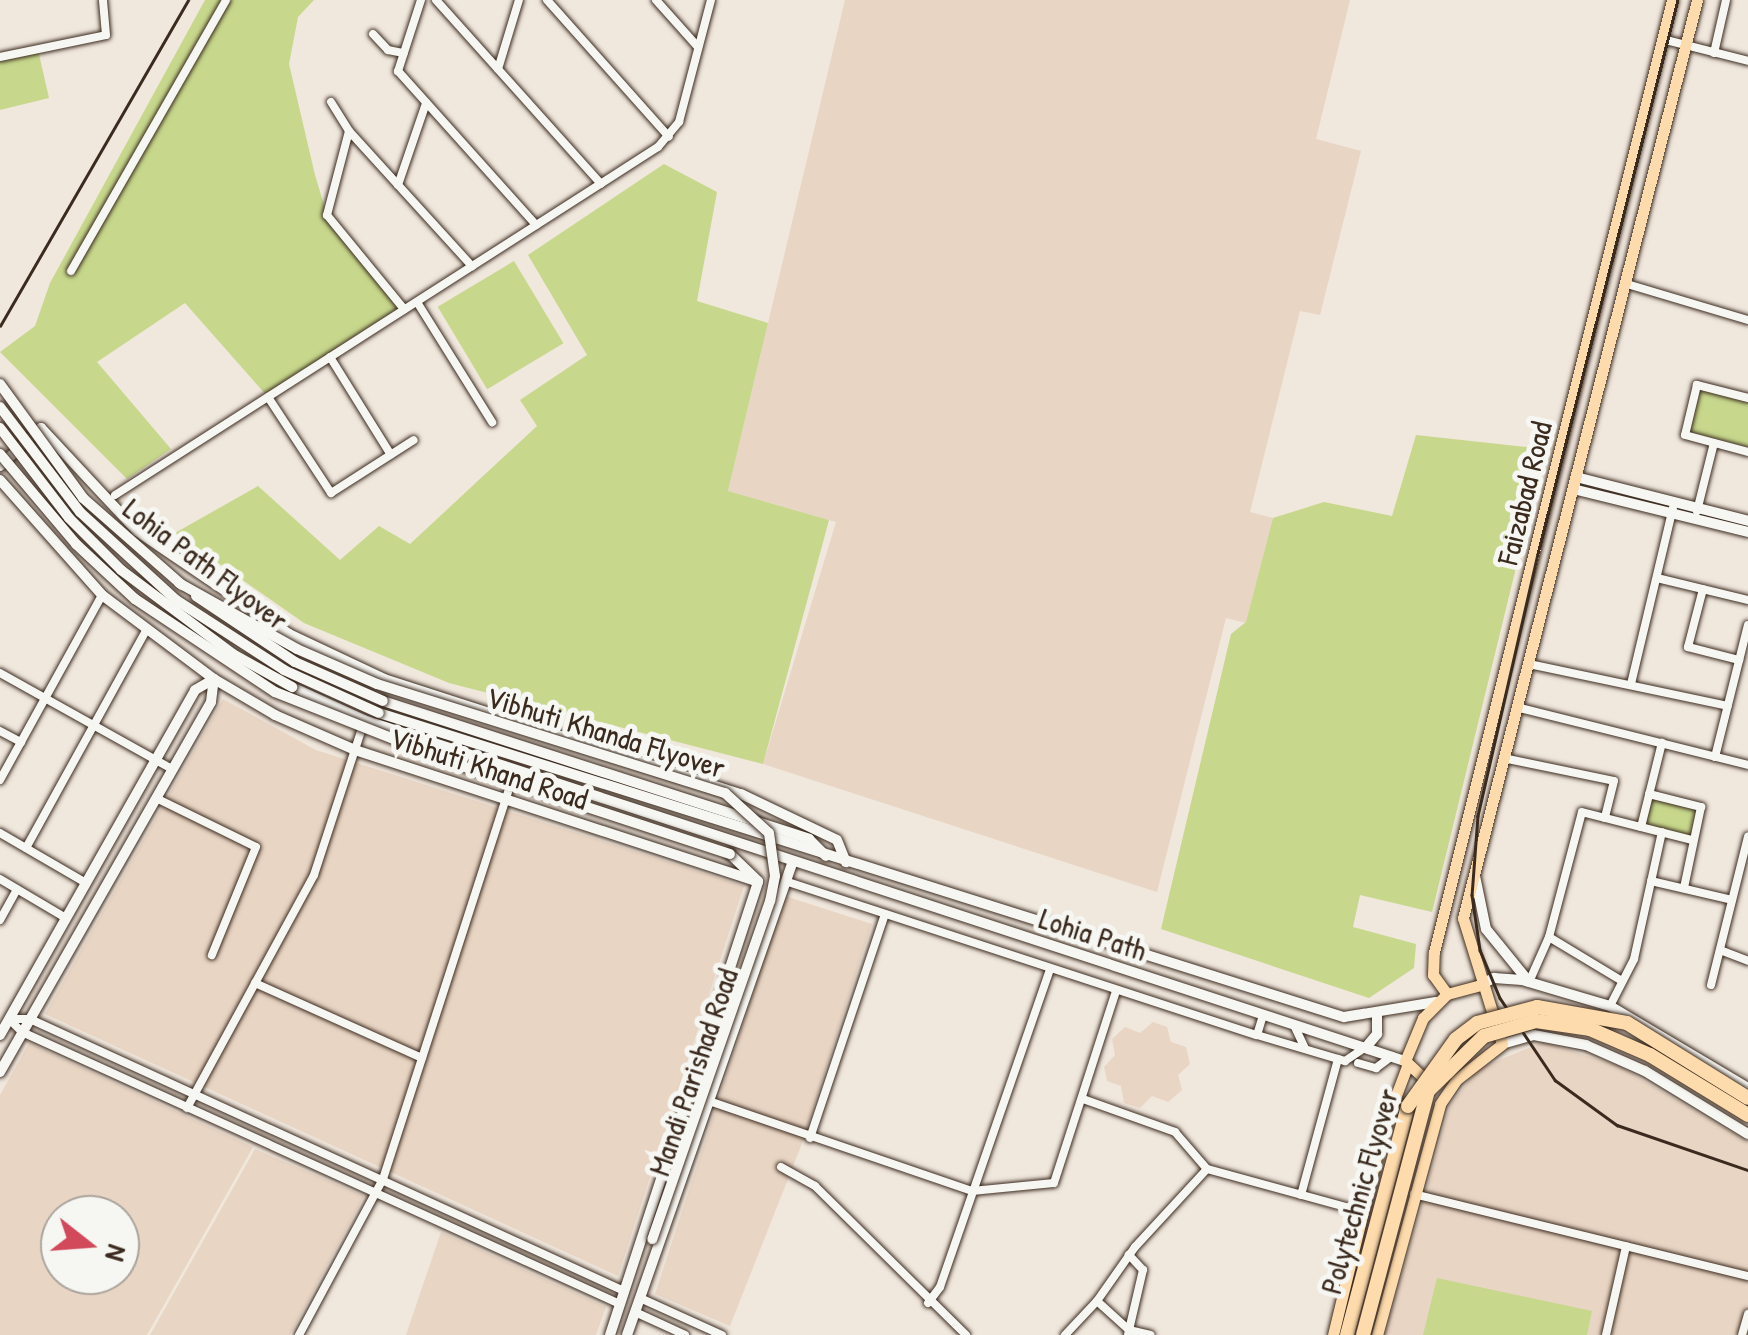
<!DOCTYPE html>
<html>
<head>
<meta charset="utf-8">
<style>
  body { margin:0 }
  #map { position:relative; width:1748px; height:1335px; overflow:hidden; background:#f0e7dd; font-family:"Patrick Hand",sans-serif }
  div>[style] { position:absolute }
  [style*='--x'] { left:calc(var(--x)*1px); top:calc(var(--y)*1px); width:calc(var(--w)*1px); rotate:calc(var(--a)*1deg) }
  .built>* { inset:0; background:#e9d5c4 }
  .green>* { inset:0; background:#c7d88c; transform-origin:0 0 }
  .roads { filter:drop-shadow(0 0 2px #3b2a1e) drop-shadow(0 0 2px #3b2a1e) }
  .street>* { height:8px; margin:-4px; padding:0 4px; transform-origin:4px; border-radius:4px; background:#f6f6f2 }
  .secondary>* { height:10px; margin:-5px; padding:0 5px; transform-origin:5px; border-radius:5px; background:#f6f6f2 }
  .primary>* { height:11px; margin:-5.5px; padding:0 5.5px; transform-origin:5.5px; border-radius:5.5px; background:#fedbac }
  .highway>* { height:14px; margin:-7px; padding:0 7px; transform-origin:7px; border-radius:7px; background:#fedbac }
  .rail>* { height:2.5px; margin:-1.25px; padding:0 1.25px; transform-origin:1.25px; border-radius:1.25px; background:#3b2a1e }
  .bridges { filter:drop-shadow(0 0 2px #3b2a1e) drop-shadow(0 0 2px #3b2a1e) }
  .secondary-bridge>* { height:10px; margin:-5px; padding:0 5px; transform-origin:5px; border-radius:5px; background:#f6f6f2 }
  .highway-bridge>* { height:14px; margin:-7px; padding:0 7px; transform-origin:7px; border-radius:7px; background:#fedbac }
  span { translate:-50% -50%; white-space:nowrap; text-align:center; line-height:1.15; -webkit-text-stroke:10px #f6f6f2; paint-order:stroke }
  .street-label { font-size:30px; color:#3b2a1e }
  .north { position:absolute; left:40px; top:1195px; width:100px; height:100px; box-sizing:border-box; background:#f6f6f2; border:2px solid #aba49d; border-radius:50%; rotate:107deg; font-size:28px; font-weight:700; line-height:40px; text-align:center; color:#3b2a1e }
  .north::after { content:''; display:block; margin:auto; width:35px; height:45px; background:#d1495b; clip-path:polygon(50% 0,100% 100%,50% 72%,0 100%) }
</style>
</head>
<body>
<div id="map">
  <div class="built">
    <i style="clip-path:polygon(845px 0,1350px 0,1316px 139px,1361px 151px,1320px 315px,1300px 311px,1250px 512px,1273px 518px,1246px 623px,1226px 618px,1157px 892px,763px 764px,836px 522px,728px 491px)"></i>
    <i style="clip-path:polygon(223px 699px,316px 750px,744px 886px,618px 1276px,45px 1014px)"></i>
    <i style="clip-path:polygon(785px 896px,872px 924px,801px 1146px,730px 1326px,655px 1294px)"></i>
    <i style="clip-path:polygon(1153px 1022px,1167px 1027px,1171px 1042px,1186px 1047px,1190px 1064px,1178px 1075px,1182px 1090px,1168px 1102px,1152px 1096px,1140px 1108px,1124px 1103px,1121px 1086px,1107px 1081px,1104px 1067px,1115px 1055px,1112px 1039px,1125px 1027px,1140px 1033px)"></i>
    <i style="clip-path:polygon(1543px 1042px,1619px 1066px,1748px 1142px,1748px 1335px,1385px 1335px,1450px 1105px,1478px 1069px)"></i>
    <i style="clip-path:polygon(evenodd,29px 1043px,253px 1147px,147px 1335px,0 1335px,0 1095px,29px 1043px,60px 1215px,120px 1215px,120px 1275px,60px 1275px,60px 1215px)"></i>
    <i style="clip-path:polygon(255px 1149px,364px 1196px,290px 1335px,150px 1335px)"></i>
    <i style="clip-path:polygon(441px 1232px,606px 1307px,596px 1335px,406px 1335px)"></i>
  </div>
  <div class="green">
    <i style="clip-path:polygon(205px 0,314px 0,298px 17px,289px 64px,315px 175px,327px 215px,404px 309px,268px 397px,185px 303px,97px 362px,171px 449px,127px 479px,0 352px,35px 326px,50px 283px)"></i>
    <i style="clip-path:polygon(38px 50px,49px 98px,0 110px,0 59px)"></i>
    <i style="clip-path:polygon(664px 164px,717px 192px,697px 301px,768px 323px,728px 491px,829px 520px,763px 764px,449px 683px,304px 623px,175px 533px,258px 486px,340px 560px,379px 526px,410px 544px,537px 426px,520px 400px,587px 355px,528px 255px)"></i>
    <i style="left:514px;top:261px;width:96px;height:89px;rotate:59deg"></i>
    <i style="clip-path:polygon(1700px 390px,1748px 402px,1748px 447px,1690px 432px)"></i>
    <i style="clip-path:polygon(1416px 435px,1545px 449px,1432px 912px,1360px 895px,1353px 927px,1416px 944px,1414px 968px,1369px 998px,1161px 929px,1231px 634px,1246px 622px,1273px 518px,1324px 502px,1392px 516px)"></i>
    <i style="left:1652px;top:799px;width:46px;height:28px;rotate:14deg"></i>
    <i style="clip-path:polygon(1437px 1278px,1592px 1311px,1587px 1335px,1423px 1335px)"></i>
  </div>
  <div class="roads">
    <div class="street">
      <i style="--x:421;--y:0;--w:75;--a:107.9"></i>
      <i style="--x:398;--y:71;--w:207;--a:48.1"></i>
      <i style="--x:436;--y:0;--w:247;--a:48.1"></i>
      <i style="--x:547;--y:0;--w:183;--a:48.3"></i>
      <i style="--x:656;--y:0;--w:63;--a:48.2"></i>
      <i style="--x:373;--y:34;--w:22;--a:47"></i>
      <i style="--x:388;--y:50;--w:16;--a:11"></i>
      <i style="--x:1662;--y:39;--w:89;--a:14.3"></i>
      <i style="--x:1714;--y:53;--w:54;--a:-77.2"></i>
      <i style="--x:0;--y:57;--w:108;--a:-11.7"></i>
      <i style="--x:106;--y:35;--w:35;--a:-95"></i>
      <i style="--x:498;--y:69;--w:72;--a:-73.1"></i>
      <i style="--x:331;--y:102;--w:34;--a:58"></i>
      <i style="--x:349;--y:131;--w:183;--a:47.7"></i>
      <i style="--x:349;--y:131;--w:87;--a:104.7"></i>
      <i style="--x:327;--y:215;--w:122;--a:50.7"></i>
      <i style="--x:398;--y:185;--w:87;--a:-71.1"></i>
      <i style="--x:71;--y:271;--w:312;--a:-60.2"></i>
      <i style="--x:1627;--y:284;--w:126;--a:16.6"></i>
      <i style="--x:417;--y:302;--w:142;--a:58"></i>
      <i style="--x:330;--y:357;--w:115;--a:58.1"></i>
      <i style="--x:268;--y:397;--w:115;--a:56.7"></i>
      <i style="--x:331;--y:493;--w:98;--a:-32.6"></i>
      <i style="--x:1748;--y:398;--w:53;--a:-165.7"></i>
      <i style="--x:1697;--y:385;--w:51;--a:103.5"></i>
      <i style="--x:1685;--y:435;--w:65;--a:15.1"></i>
      <i style="--x:115;--y:495;--w:645;--a:-32.66"></i>
      <i style="--x:658;--y:147;--w:33;--a:-50"></i>
      <i style="--x:679;--y:122;--w:126;--a:-75.3"></i>
      <i style="--x:1697;--y:511;--w:70;--a:-76"></i>
      <i style="--x:1657;--y:578;--w:94;--a:13.6"></i>
      <i style="--x:1703;--y:589;--w:60;--a:104.5"></i>
      <i style="--x:1688;--y:647;--w:53;--a:14.3"></i>
      <i style="--x:1529;--y:664;--w:203;--a:11.9"></i>
      <i style="--x:0;--y:673;--w:197;--a:29.2"></i>
      <i style="--x:1631;--y:684;--w:181;--a:-76.6"></i>
      <i style="--x:1516;--y:707;--w:239;--a:14"></i>
      <i style="--x:0;--y:731;--w:24;--a:28"></i>
      <i style="--x:1715;--y:757;--w:136;--a:-76"></i>
      <i style="--x:1503;--y:758;--w:113;--a:11.7"></i>
      <i style="--x:1614;--y:781;--w:38;--a:104"></i>
      <i style="--x:0;--y:780;--w:211;--a:-61.1"></i>
      <i style="--x:1649;--y:794;--w:54;--a:14"></i>
      <i style="--x:1701;--y:807;--w:83;--a:101.9"></i>
      <i style="--x:156;--y:798;--w:111;--a:26.1"></i>
      <i style="--x:256;--y:847;--w:117;--a:112.2"></i>
      <i style="--x:1641;--y:827;--w:87;--a:-76"></i>
      <i style="--x:0;--y:833;--w:99;--a:30.2"></i>
      <i style="--x:26;--y:848;--w:248;--a:-61.1"></i>
      <i style="--x:0;--y:879;--w:77;--a:30.6"></i>
      <i style="--x:785;--y:881;--w:496;--a:18.1"></i>
      <i style="--x:1257;--y:1035;--w:21;--a:-73"></i>
      <i style="--x:1651;--y:881;--w:83;--a:13.2"></i>
      <i style="--x:0;--y:920;--w:35;--a:-61"></i>
      <i style="--x:1549;--y:937;--w:85;--a:31.1"></i>
      <i style="--x:1720;--y:950;--w:30;--a:21"></i>
      <i style="--x:1529;--y:982;--w:49;--a:-66"></i>
      <i style="--x:1549;--y:937;--w:129;--a:-75.2"></i>
      <i style="--x:1582;--y:812;--w:114;--a:14.3"></i>
      <i style="--x:255;--y:983;--w:183;--a:24.2"></i>
      <i style="--x:1711;--y:985;--w:153;--a:-76"></i>
      <i style="--x:1610;--y:1006;--w:53;--a:-62.9"></i>
      <i style="--x:1634;--y:959;--w:130;--a:-77.6"></i>
      <i style="--x:9;--y:1019;--w:18;--a:45"></i>
      <i style="--x:22;--y:1032;--w:657;--a:24.46"></i>
      <i style="--x:9;--y:1019;--w:21;--a:0"></i>
      <i style="--x:30;--y:1019;--w:653;--a:24.6"></i>
      <i style="--x:1294;--y:1025;--w:26;--a:65"></i>
      <i style="--x:1257;--y:1035;--w:92;--a:16.5"></i>
      <i style="--x:1345;--y:1061;--w:27;--a:-34"></i>
      <i style="--x:1358;--y:1063;--w:19;--a:16"></i>
      <i style="--x:1376;--y:1068;--w:20;--a:-37"></i>
      <i style="--x:1083;--y:1099;--w:98;--a:19.7"></i>
      <i style="--x:1175;--y:1132;--w:49;--a:49.1"></i>
      <i style="--x:1207;--y:1169;--w:163;--a:15.3"></i>
      <i style="--x:709;--y:1101;--w:278;--a:18.9"></i>
      <i style="--x:972;--y:1191;--w:82;--a:-5.6"></i>
      <i style="--x:1054;--y:1183;--w:202;--a:-72.1"></i>
      <i style="--x:187;--y:1108;--w:265;--a:-61.4"></i>
      <i style="--x:314;--y:875;--w:158;--a:-71.9"></i>
      <i style="--x:810;--y:1138;--w:236;--a:-71.5"></i>
      <i style="--x:781;--y:1167;--w:39;--a:29"></i>
      <i style="--x:815;--y:1186;--w:212;--a:44.6"></i>
      <i style="--x:1414;--y:1194;--w:344;--a:13.8"></i>
      <i style="--x:1301;--y:1195;--w:141;--a:-74.8"></i>
      <i style="--x:640;--y:1298;--w:90;--a:24.3"></i>
      <i style="--x:1097;--y:1301;--w:66;--a:-54.9"></i>
      <i style="--x:1135;--y:1247;--w:106;--a:-47.3"></i>
      <i style="--x:928;--y:1303;--w:20;--a:-53"></i>
      <i style="--x:940;--y:1287;--w:336;--a:-70.9"></i>
      <i style="--x:635;--y:1312;--w:55;--a:24.7"></i>
      <i style="--x:299;--y:1335;--w:177;--a:-61.7"></i>
      <i style="--x:383;--y:1179;--w:429;--a:-72.1"></i>
      <i style="--x:1065;--y:1335;--w:47;--a:-46.7"></i>
      <i style="--x:1097;--y:1301;--w:43;--a:42.2"></i>
      <i style="--x:1129;--y:1330;--w:62;--a:-76.9"></i>
      <i style="--x:1143;--y:1270;--w:21;--a:-133"></i>
      <i style="--x:1128;--y:1335;--w:5;--a:-79"></i>
      <i style="--x:1129;--y:1330;--w:22;--a:13"></i>
      <i style="--x:1606;--y:1335;--w:91;--a:-77.3"></i>
      <i style="--x:1742;--y:1335;--w:22;--a:-74"></i>
    </div>
    <div class="secondary">
      <i style="--x:0;--y:466;--w:56;--a:-42.8"></i>
      <i style="--x:41;--y:428;--w:141;--a:47"></i>
      <i style="--x:137;--y:531;--w:184;--a:34.1"></i>
      <i style="--x:289;--y:634;--w:105;--a:25.3"></i>
      <i style="--x:384;--y:679;--w:375;--a:17.9"></i>
      <i style="--x:741;--y:794;--w:106;--a:25.6"></i>
      <i style="--x:837;--y:840;--w:24;--a:68"></i>
      <i style="--x:1576;--y:477;--w:178;--a:14.3"></i>
      <i style="--x:0;--y:480;--w:154;--a:48.4"></i>
      <i style="--x:102;--y:595;--w:140;--a:36.9"></i>
      <i style="--x:214;--y:679;--w:71;--a:30.5"></i>
      <i style="--x:275;--y:715;--w:87;--a:23.6"></i>
      <i style="--x:355;--y:750;--w:424;--a:18.1"></i>
      <i style="--x:1573;--y:489;--w:180;--a:13.8"></i>
      <i style="--x:292;--y:687;--w:79;--a:24.6"></i>
      <i style="--x:364;--y:720;--w:1095;--a:18.14"></i>
      <i style="--x:383;--y:701;--w:448;--a:17.9"></i>
      <i style="--x:809;--y:839;--w:24;--a:45"></i>
      <i style="--x:379;--y:713;--w:1012;--a:17.49"></i>
      <i style="--x:1344;--y:1017;--w:93;--a:-9.3"></i>
      <i style="--x:730;--y:854;--w:39;--a:44"></i>
      <i style="--x:1475;--y:876;--w:54;--a:78.3"></i>
      <i style="--x:1486;--y:929;--w:68;--a:50.9"></i>
      <i style="--x:1480;--y:985;--w:16;--a:-27"></i>
      <i style="--x:1494;--y:978;--w:28;--a:4"></i>
      <i style="--x:1522;--y:980;--w:92;--a:16.5"></i>
      <i style="--x:1610;--y:1006;--w:161;--a:30.7"></i>
      <i style="--x:0;--y:1035;--w:396;--a:-60.5"></i>
      <i style="--x:195;--y:690;--w:22;--a:-30"></i>
      <i style="--x:1502;--y:1044;--w:33;--a:-16"></i>
      <i style="--x:1534;--y:1035;--w:53;--a:10.9"></i>
      <i style="--x:1586;--y:1045;--w:64;--a:23.8"></i>
      <i style="--x:1645;--y:1071;--w:121;--a:31.5"></i>
      <i style="--x:1367;--y:1046;--w:16;--a:-50"></i>
      <i style="--x:1377;--y:1034;--w:21;--a:-90"></i>
      <i style="--x:0;--y:1072;--w:426;--a:-60.3"></i>
      <i style="--x:211;--y:702;--w:23;--a:-83"></i>
      <i style="--x:610;--y:1335;--w:477;--a:-71.9"></i>
      <i style="--x:627;--y:1335;--w:502;--a:-70.7"></i>
    </div>
    <div class="primary">
      <i style="--x:1447;--y:994;--w:24;--a:-126"></i>
      <i style="--x:1433;--y:975;--w:23;--a:-88"></i>
      <i style="--x:1434;--y:952;--w:981;--a:-75.96"></i>
      <i style="--x:1430;--y:1084;--w:34;--a:-137"></i>
      <i style="--x:1405;--y:1061;--w:47;--a:-67.3"></i>
      <i style="--x:1423;--y:1018;--w:34;--a:-45"></i>
      <i style="--x:1447;--y:994;--w:34;--a:-15"></i>
      <i style="--x:1333;--y:1335;--w:208;--a:-76.4"></i>
      <i style="--x:1382;--y:1133;--w:72;--a:-69.5"></i>
      <i style="--x:1377;--y:1335;--w:239;--a:-74.7"></i>
      <i style="--x:1440;--y:1104;--w:29;--a:-56"></i>
      <i style="--x:1456;--y:1080;--w:58;--a:-38"></i>
      <i style="--x:1502;--y:1044;--w:132;--a:-107.2"></i>
      <i style="--x:1463;--y:918;--w:947;--a:-75.7"></i>
    </div>
    <div class="highway">
      <i style="--x:1347;--y:1335;--w:237;--a:-75.1"></i>
    </div>
  </div>
  <div class="rail">
    <i style="--x:1678;--y:0;--w:571;--a:104.18"></i>
    <i style="--x:1538;--y:554;--w:269;--a:102.9"></i>
    <i style="--x:1478;--y:816;--w:79;--a:94.3"></i>
    <i style="--x:1472;--y:895;--w:56;--a:81.7"></i>
    <i style="--x:1480;--y:950;--w:52;--a:67.4"></i>
    <i style="--x:1500;--y:998;--w:99;--a:56.1"></i>
    <i style="--x:1555;--y:1080;--w:77;--a:36"></i>
    <i style="--x:1617;--y:1125;--w:139;--a:19"></i>
    <i style="--x:0;--y:326;--w:376;--a:-60"></i>
  </div>
  <div class="bridges">
    <div class="secondary-bridge">
      <i style="--x:0;--y:384;--w:141;--a:53.9"></i>
      <i style="--x:83;--y:498;--w:132;--a:41.3"></i>
      <i style="--x:0;--y:407;--w:132;--a:52.7"></i>
      <i style="--x:80;--y:512;--w:130;--a:42.5"></i>
      <i style="--x:176;--y:600;--w:129;--a:32.9"></i>
      <i style="--x:284;--y:670;--w:104;--a:24.4"></i>
      <i style="--x:0;--y:428;--w:113;--a:52.5"></i>
      <i style="--x:69;--y:518;--w:74;--a:45"></i>
      <i style="--x:121;--y:570;--w:140;--a:36.9"></i>
      <i style="--x:233;--y:654;--w:68;--a:29.2"></i>
      <i style="--x:0;--y:454;--w:118;--a:49.8"></i>
      <i style="--x:76;--y:544;--w:81;--a:43"></i>
      <i style="--x:135;--y:599;--w:168;--a:33.6"></i>
      <i style="--x:275;--y:692;--w:201;--a:21.6"></i>
      <i style="--x:462;--y:766;--w:282;--a:18.2"></i>
      <i style="--x:179;--y:583;--w:135;--a:29.2"></i>
      <i style="--x:297;--y:649;--w:87;--a:23.6"></i>
      <i style="--x:377;--y:684;--w:365;--a:17.4"></i>
      <i style="--x:725;--y:793;--w:59;--a:42.3"></i>
      <i style="--x:769;--y:833;--w:43;--a:82.1"></i>
      <i style="--x:775;--y:876;--w:25;--a:101"></i>
      <i style="--x:770;--y:901;--w:358;--a:109.2"></i>
      <i style="--x:196;--y:596;--w:119;--a:33.7"></i>
      <i style="--x:295;--y:662;--w:96;--a:23.9"></i>
    </div>
    <div class="highway-bridge">
      <i style="--x:1408;--y:1106;--w:82;--a:-54.4"></i>
      <i style="--x:1456;--y:1039;--w:26;--a:-37"></i>
      <i style="--x:1477;--y:1023;--w:62;--a:-14.9"></i>
      <i style="--x:1537;--y:1007;--w:91;--a:10.1"></i>
      <i style="--x:1627;--y:1023;--w:142;--a:31.8"></i>
      <i style="--x:1363;--y:1335;--w:253;--a:-75.1"></i>
      <i style="--x:1428;--y:1091;--w:78;--a:-44.5"></i>
      <i style="--x:1484;--y:1036;--w:54;--a:-16.1"></i>
      <i style="--x:1536;--y:1021;--w:55;--a:8.4"></i>
      <i style="--x:1590;--y:1029;--w:65;--a:23.4"></i>
      <i style="--x:1650;--y:1055;--w:115;--a:31.5"></i>
    </div>
  </div>
  <div class="street-label">
    <span style="left:1524px;top:493px;rotate:-76deg">Faizabad Road</span>
    <span style="left:206px;top:564px;rotate:37deg">Lohia Path Flyover</span>
    <span style="left:606px;top:732px;rotate:17deg">Vibhuti Khanda Flyover</span>
    <span style="left:489px;top:768px;rotate:18deg">Vibhuti Khand Road</span>
    <span style="left:1093px;top:934px;rotate:18deg">Lohia Path</span>
    <span style="left:693px;top:1072px;rotate:-71deg">Mandi Parishad Road</span>
    <span style="left:1359px;top:1191px;rotate:-74deg">Polytechnic Flyover</span>
  </div>
  <div class="north">N</div>
</div>
</body>
</html>
